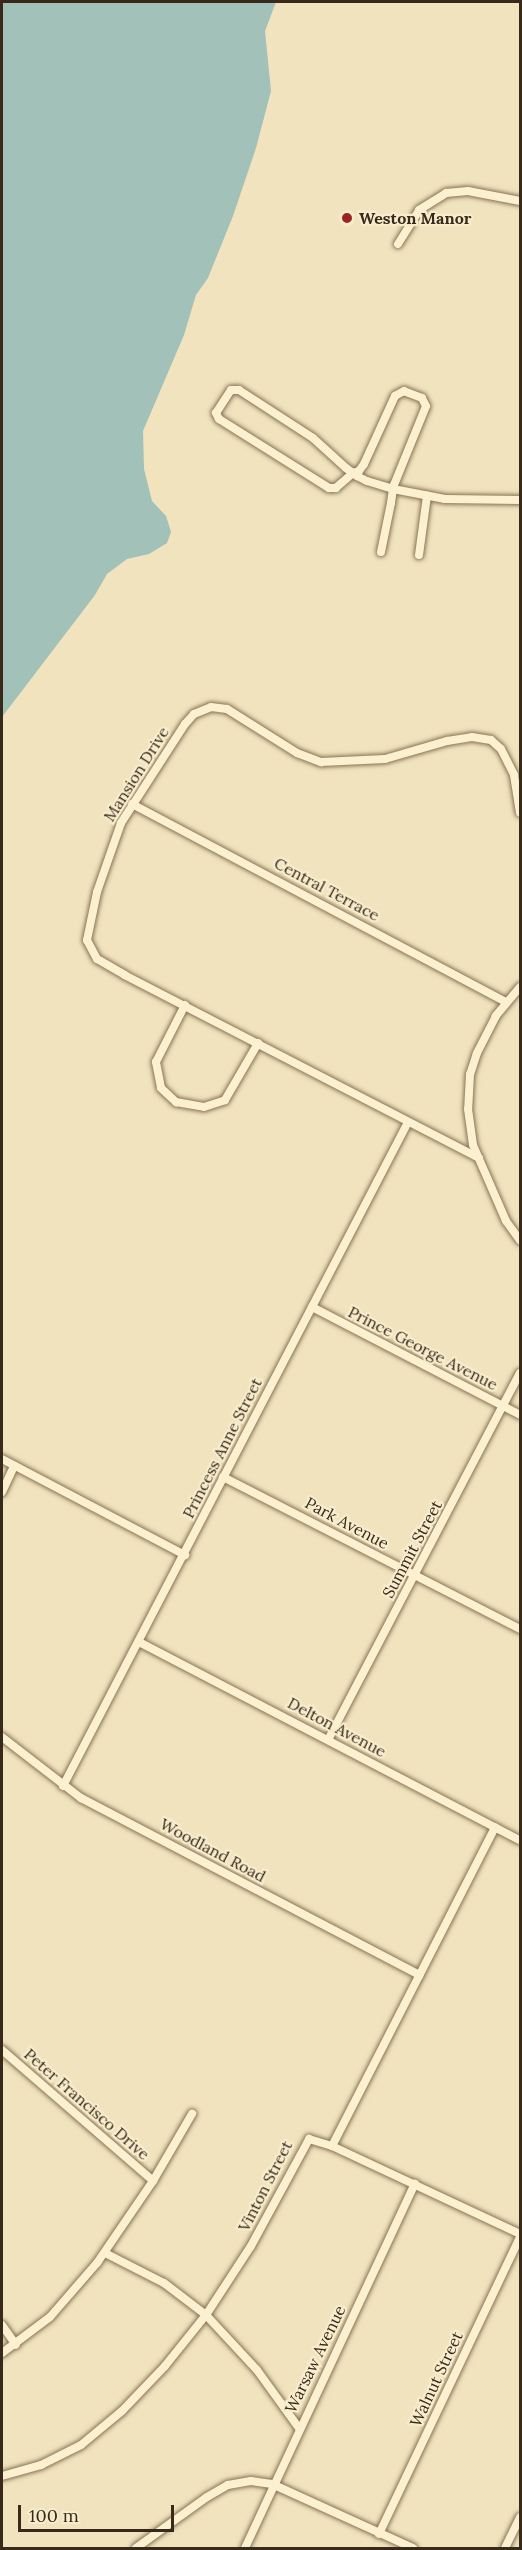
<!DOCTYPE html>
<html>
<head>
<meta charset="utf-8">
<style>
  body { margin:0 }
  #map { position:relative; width:522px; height:2550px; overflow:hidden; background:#f0e3bd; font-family:Lora,serif }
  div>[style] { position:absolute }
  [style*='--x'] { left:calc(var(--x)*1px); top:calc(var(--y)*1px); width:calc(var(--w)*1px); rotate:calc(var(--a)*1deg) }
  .water>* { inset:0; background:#a1c1b9 }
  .roads { filter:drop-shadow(0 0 2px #897355) drop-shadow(0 0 2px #897355) }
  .street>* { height:8px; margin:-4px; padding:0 4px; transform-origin:4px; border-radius:4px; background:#fbf0d0 }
  .dots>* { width:16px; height:16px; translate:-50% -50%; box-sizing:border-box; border:3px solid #f7edcd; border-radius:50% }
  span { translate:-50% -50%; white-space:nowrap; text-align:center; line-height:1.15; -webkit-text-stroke:4.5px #f7edcd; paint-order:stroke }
  .poi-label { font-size:16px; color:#372a1b; font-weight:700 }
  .left { translate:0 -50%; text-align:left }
  .street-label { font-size:16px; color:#372a1b }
  .frame { position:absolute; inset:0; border:3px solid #372a1b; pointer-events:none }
  .scale { position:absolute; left:18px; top:2505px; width:156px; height:27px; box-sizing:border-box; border:3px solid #372a1b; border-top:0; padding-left:8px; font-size:18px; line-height:21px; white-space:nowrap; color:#372a1b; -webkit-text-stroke:4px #f7edcd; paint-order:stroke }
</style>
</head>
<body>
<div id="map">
  <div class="water">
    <i style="clip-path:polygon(2px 2px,276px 2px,265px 31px,271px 91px,256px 148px,233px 216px,208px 278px,196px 295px,184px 335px,143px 431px,144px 469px,152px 501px,166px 516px,171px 532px,167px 543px,149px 554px,127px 559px,107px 574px,95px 595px,2px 717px)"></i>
  </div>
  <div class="roads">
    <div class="street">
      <i style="--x:398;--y:244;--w:40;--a:-58"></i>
      <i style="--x:419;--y:210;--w:32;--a:-32"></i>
      <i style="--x:446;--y:193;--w:22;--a:-5"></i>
      <i style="--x:468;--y:191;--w:53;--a:10.9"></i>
      <i style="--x:381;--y:552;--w:50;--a:-78.5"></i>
      <i style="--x:391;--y:503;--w:14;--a:-82"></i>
      <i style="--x:393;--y:489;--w:4;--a:-76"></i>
      <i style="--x:394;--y:485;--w:85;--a:-67.9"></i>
      <i style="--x:426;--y:406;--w:9;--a:-117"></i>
      <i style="--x:422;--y:398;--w:19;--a:-159"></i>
      <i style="--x:404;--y:391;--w:10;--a:151"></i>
      <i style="--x:395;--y:396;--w:75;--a:114.5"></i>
      <i style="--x:364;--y:464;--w:9;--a:126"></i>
      <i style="--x:359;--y:471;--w:6;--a:162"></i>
      <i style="--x:353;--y:473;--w:23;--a:139"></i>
      <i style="--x:336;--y:488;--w:7;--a:180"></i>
      <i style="--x:329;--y:488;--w:130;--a:-147.9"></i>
      <i style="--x:219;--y:419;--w:7;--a:-117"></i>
      <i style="--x:216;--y:413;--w:27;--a:-57"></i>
      <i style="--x:231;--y:390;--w:8;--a:0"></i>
      <i style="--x:239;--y:390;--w:88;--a:33"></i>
      <i style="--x:313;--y:438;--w:45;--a:42.3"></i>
      <i style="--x:346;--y:468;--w:9;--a:36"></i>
      <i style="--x:353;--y:473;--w:5;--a:37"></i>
      <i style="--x:357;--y:476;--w:11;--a:27"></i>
      <i style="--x:367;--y:481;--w:27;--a:17"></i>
      <i style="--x:393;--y:489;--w:53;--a:10.9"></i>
      <i style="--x:445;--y:499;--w:75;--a:0.8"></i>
      <i style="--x:419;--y:555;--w:60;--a:-82.3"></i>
      <i style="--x:132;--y:804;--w:423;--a:27.9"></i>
      <i style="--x:520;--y:987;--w:38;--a:130"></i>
      <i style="--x:496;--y:1016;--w:42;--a:117.2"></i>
      <i style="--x:477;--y:1053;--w:22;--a:108"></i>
      <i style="--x:470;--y:1074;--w:35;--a:93"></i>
      <i style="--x:468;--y:1109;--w:36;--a:82"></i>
      <i style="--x:473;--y:1145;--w:83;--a:66.5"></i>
      <i style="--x:506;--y:1221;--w:24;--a:54"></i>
      <i style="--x:185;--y:1005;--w:64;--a:117"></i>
      <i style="--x:156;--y:1062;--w:26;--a:79"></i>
      <i style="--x:161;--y:1088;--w:21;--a:43"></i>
      <i style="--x:176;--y:1102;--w:28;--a:10"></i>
      <i style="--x:204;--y:1107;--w:22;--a:-18"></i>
      <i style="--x:225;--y:1100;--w:66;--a:-59.9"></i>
      <i style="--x:479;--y:1158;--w:399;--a:-152.7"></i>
      <i style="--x:125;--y:975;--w:32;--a:-150"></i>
      <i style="--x:97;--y:959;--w:21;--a:-118"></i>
      <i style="--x:87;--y:940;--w:49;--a:-78.2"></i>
      <i style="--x:97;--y:892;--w:73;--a:-70.8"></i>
      <i style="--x:121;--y:823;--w:118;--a:-57.1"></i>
      <i style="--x:185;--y:724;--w:13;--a:-48"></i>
      <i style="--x:194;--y:714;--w:18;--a:-22"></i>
      <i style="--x:211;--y:707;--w:16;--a:7"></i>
      <i style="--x:227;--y:709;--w:83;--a:32.2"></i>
      <i style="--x:297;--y:753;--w:26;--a:21"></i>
      <i style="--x:321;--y:762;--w:64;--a:-2.7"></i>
      <i style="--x:385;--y:759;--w:65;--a:-16.2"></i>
      <i style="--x:447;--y:741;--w:25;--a:-9"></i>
      <i style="--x:472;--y:737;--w:19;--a:9"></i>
      <i style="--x:491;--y:740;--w:13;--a:42"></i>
      <i style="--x:501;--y:749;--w:29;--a:63"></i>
      <i style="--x:514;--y:775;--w:38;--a:81"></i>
      <i style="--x:312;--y:1307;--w:234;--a:27.4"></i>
      <i style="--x:2;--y:1459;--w:207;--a:27.7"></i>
      <i style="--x:223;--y:1477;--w:334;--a:27.1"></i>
      <i style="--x:2;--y:1492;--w:29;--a:-65"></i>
      <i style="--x:139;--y:1642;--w:429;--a:27.5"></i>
      <i style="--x:2;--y:1737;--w:100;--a:37.7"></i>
      <i style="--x:81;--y:1798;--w:382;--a:27.6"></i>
      <i style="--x:328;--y:1740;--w:414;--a:-62.4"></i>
      <i style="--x:63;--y:1786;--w:748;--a:-62.54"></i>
      <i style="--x:2;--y:2050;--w:200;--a:40.9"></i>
      <i style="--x:332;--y:2146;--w:358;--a:-62.9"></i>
      <i style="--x:105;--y:2253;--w:66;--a:27"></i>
      <i style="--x:164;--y:2283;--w:53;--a:37.3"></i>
      <i style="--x:206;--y:2315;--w:75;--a:47.2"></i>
      <i style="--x:257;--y:2370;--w:72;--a:54.1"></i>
      <i style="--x:2;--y:2325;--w:24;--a:55"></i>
      <i style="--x:2;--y:2353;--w:60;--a:-36.9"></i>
      <i style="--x:50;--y:2317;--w:72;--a:-49"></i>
      <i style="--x:97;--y:2263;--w:99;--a:-55.7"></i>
      <i style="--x:153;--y:2181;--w:78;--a:-59.8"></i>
      <i style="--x:2;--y:2476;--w:41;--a:-15.8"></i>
      <i style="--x:41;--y:2465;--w:45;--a:-26.6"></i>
      <i style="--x:81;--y:2445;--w:53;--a:-39.7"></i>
      <i style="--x:122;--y:2411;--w:62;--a:-46.3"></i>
      <i style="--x:165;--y:2366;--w:65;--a:-51.2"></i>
      <i style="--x:206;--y:2315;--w:82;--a:-56.9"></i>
      <i style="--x:251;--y:2246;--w:122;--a:-61.5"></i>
      <i style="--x:309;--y:2139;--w:24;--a:17"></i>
      <i style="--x:332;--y:2146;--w:208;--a:25.1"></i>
      <i style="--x:379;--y:2534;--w:329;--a:-64.6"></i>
      <i style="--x:136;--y:2548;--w:87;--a:-35.7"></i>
      <i style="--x:207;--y:2497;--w:24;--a:-30"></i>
      <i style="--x:228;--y:2485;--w:23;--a:-10"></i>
      <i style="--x:251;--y:2481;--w:21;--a:8"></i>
      <i style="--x:272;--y:2484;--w:155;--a:24.4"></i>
      <i style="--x:245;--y:2548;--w:402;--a:-65"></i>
      <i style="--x:505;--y:2548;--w:34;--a:-64"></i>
    </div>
  </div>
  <div class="dots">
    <i style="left:347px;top:218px;background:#9c2521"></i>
  </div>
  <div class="poi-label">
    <span class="left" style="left:359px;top:218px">Weston Manor</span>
  </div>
  <div class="street-label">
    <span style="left:136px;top:774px;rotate:-58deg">Mansion Drive</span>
    <span style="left:327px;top:889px;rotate:28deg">Central Terrace</span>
    <span style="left:423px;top:1348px;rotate:27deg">Prince George Avenue</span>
    <span style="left:222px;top:1448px;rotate:-63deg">Princess Anne Street</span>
    <span style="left:347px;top:1523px;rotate:28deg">Park Avenue</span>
    <span style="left:412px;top:1549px;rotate:-62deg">Summit Street</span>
    <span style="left:337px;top:1727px;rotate:28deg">Delton Avenue</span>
    <span style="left:213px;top:1850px;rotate:28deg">Woodland Road</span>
    <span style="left:87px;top:2104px;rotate:41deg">Peter Francisco Drive</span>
    <span style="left:265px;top:2186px;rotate:-63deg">Vinton Street</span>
    <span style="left:315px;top:2359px;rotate:-64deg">Warsaw Avenue</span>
    <span style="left:436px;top:2379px;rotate:-65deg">Walnut Street</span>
  </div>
  <div class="frame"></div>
  <div class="scale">100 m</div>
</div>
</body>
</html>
